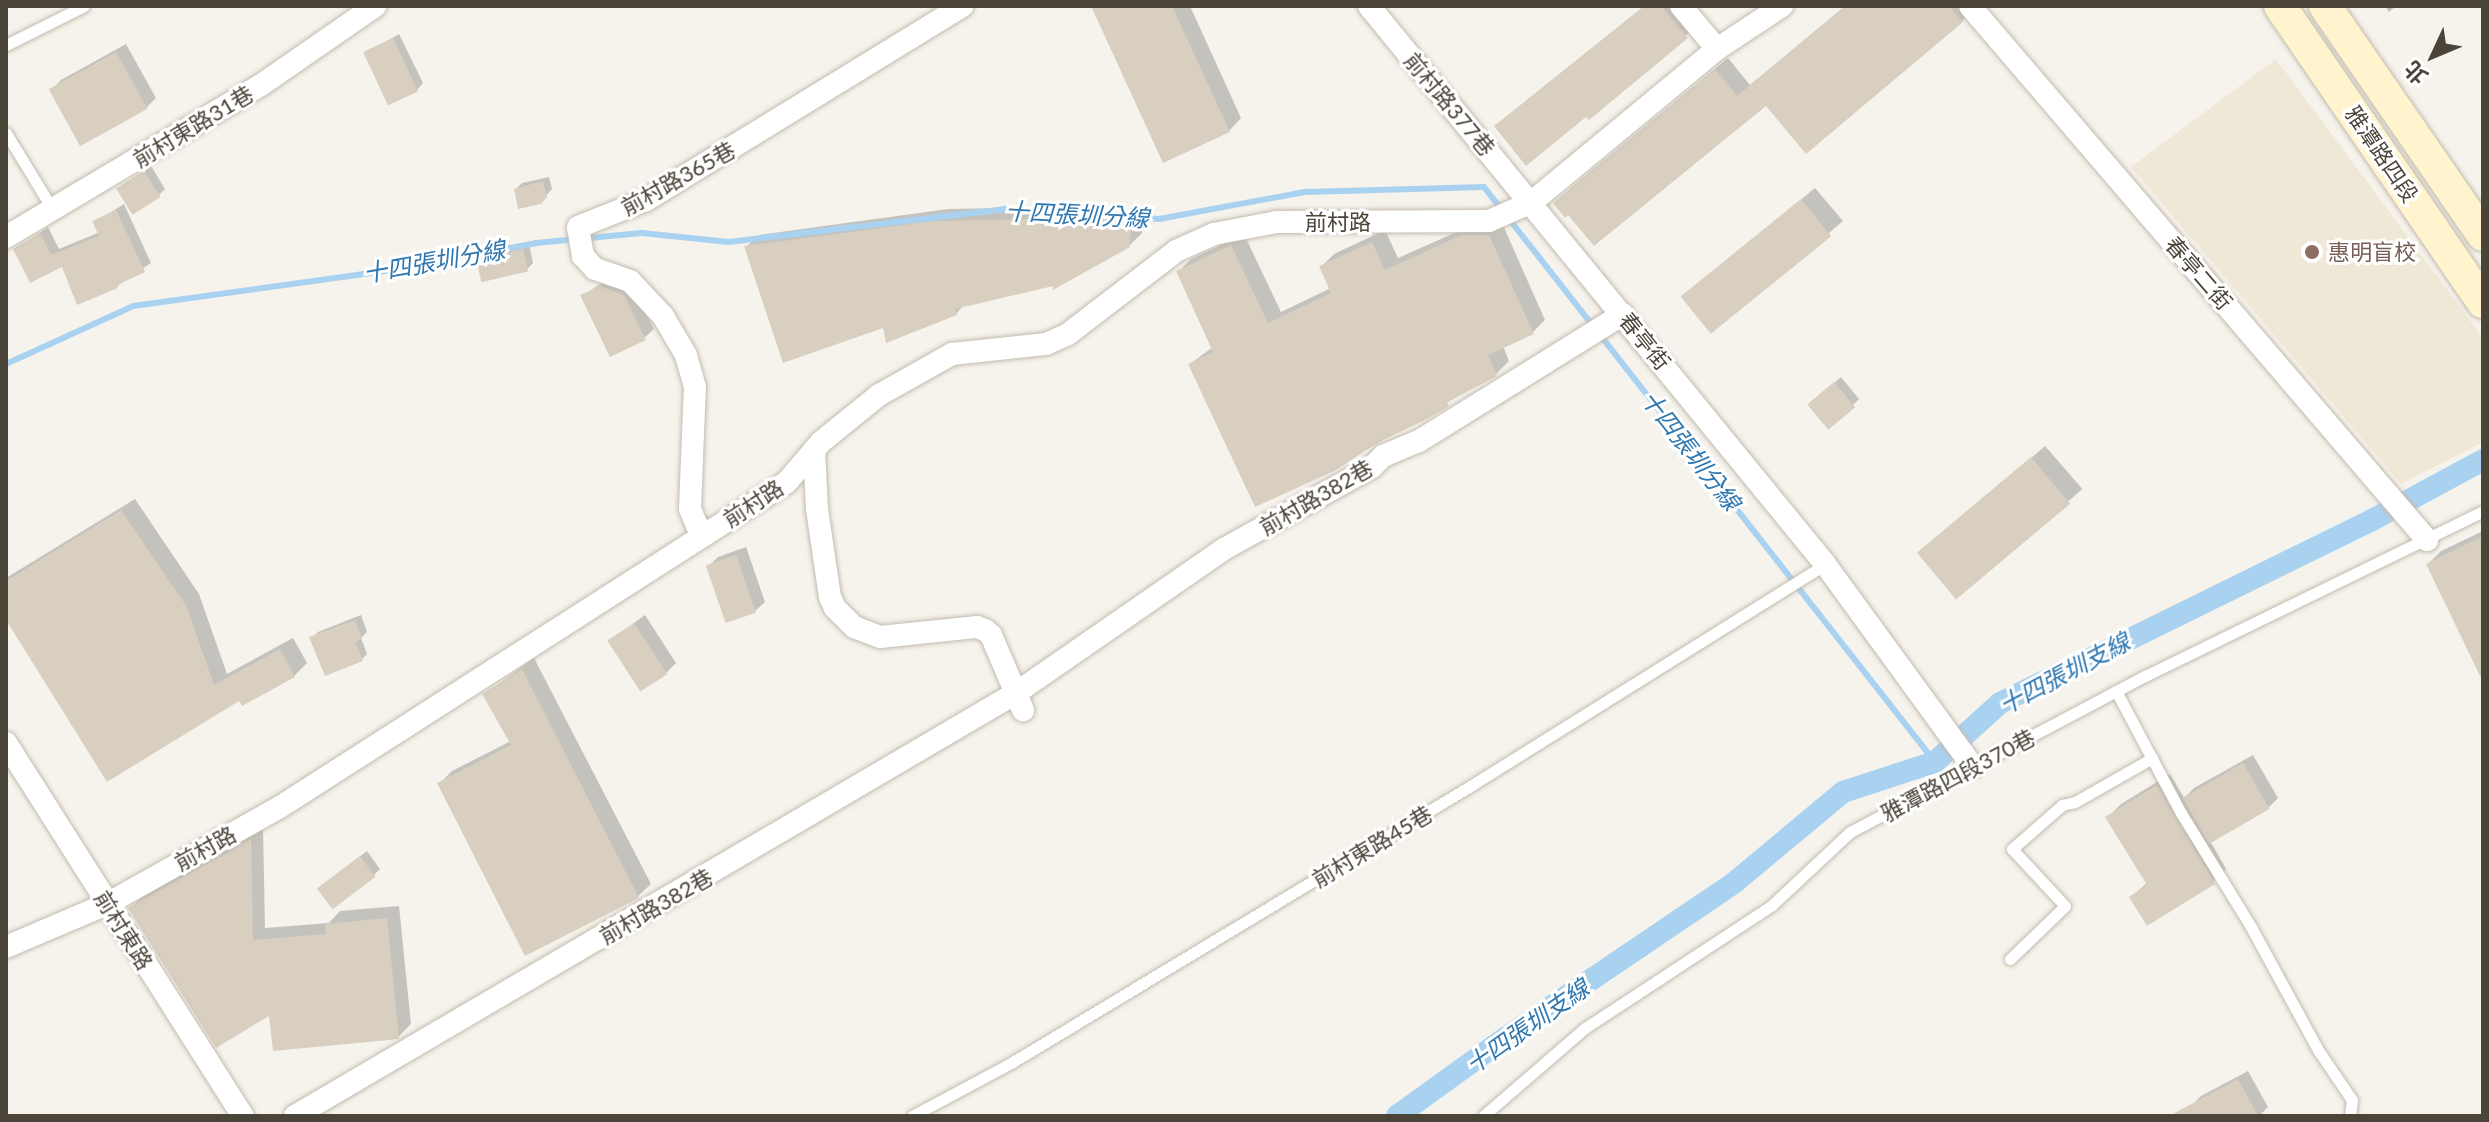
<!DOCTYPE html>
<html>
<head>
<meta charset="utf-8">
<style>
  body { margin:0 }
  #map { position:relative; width:2489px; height:1122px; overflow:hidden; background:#f6f3ec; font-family:Lato,"Noto Sans TC",sans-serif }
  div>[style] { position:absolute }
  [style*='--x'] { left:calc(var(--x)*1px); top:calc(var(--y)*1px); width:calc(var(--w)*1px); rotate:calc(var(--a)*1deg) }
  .education>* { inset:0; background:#efe8d6 }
  .shadow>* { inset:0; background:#0003; transform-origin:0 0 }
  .stream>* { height:6px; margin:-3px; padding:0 3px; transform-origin:3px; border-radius:3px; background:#a9d2f1 }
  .canal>* { height:22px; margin:-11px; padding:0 11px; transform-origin:11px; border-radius:11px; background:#a9d2f1 }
  .building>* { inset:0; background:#d8cfc1; transform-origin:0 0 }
  .roads { filter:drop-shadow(0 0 2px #c2bbae) drop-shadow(0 0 2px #c2bbae) }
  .lane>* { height:11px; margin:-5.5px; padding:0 5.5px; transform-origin:5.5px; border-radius:5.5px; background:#fff }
  .street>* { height:22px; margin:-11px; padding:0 11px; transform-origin:11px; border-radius:11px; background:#fff }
  .secondary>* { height:32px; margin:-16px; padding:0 16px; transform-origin:16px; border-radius:16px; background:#fff4cd }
  .dots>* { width:22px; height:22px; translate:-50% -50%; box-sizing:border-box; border:4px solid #fff; border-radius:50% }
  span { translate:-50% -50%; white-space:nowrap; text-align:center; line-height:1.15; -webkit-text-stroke:6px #fff; paint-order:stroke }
  .street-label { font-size:22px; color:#4b4439 }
  .education-label { font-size:22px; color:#785e54 }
  .left { translate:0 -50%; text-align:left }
  .water-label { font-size:24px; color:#2e77b1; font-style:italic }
  .frame { position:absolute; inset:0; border:8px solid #4b4439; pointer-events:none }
  .north { position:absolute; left:2393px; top:16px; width:80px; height:80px; -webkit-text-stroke:6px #fff; paint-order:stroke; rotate:226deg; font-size:22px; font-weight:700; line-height:32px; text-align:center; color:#4b4439 }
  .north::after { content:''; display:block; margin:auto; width:28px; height:36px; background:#4b4439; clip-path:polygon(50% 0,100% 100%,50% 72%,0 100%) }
</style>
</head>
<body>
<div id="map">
  <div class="education">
    <i style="clip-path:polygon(2276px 59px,2483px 338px,2483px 442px,2401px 484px,2131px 167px)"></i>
  </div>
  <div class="shadow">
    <i style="clip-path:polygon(1093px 6px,1190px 6px,1241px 118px,1229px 131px)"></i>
    <i style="clip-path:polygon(1644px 6px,1678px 6px,1696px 27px,1587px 114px)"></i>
    <i style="clip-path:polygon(1845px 6px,1972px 6px,1974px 9px,1962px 21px,1567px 191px,1728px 58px,1750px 85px)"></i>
    <i style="clip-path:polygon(2385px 6px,2396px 6px,2389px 12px)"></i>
    <i style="clip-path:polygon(399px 34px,423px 83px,417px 90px,366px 53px)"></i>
    <i style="clip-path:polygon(126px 44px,156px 98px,147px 107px,82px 143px,52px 90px,61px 80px)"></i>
    <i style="clip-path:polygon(151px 166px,165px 189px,159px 195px,119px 188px)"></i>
    <i style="clip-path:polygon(549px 177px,552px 189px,540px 202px,516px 189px,522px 183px)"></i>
    <i style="clip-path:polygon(1815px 188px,1843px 221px,1713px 332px,1698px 285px)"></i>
    <i style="clip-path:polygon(124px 204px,151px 263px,117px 286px,15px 250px,48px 227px,59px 249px,100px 232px,95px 222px)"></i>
    <i style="clip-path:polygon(1056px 207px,1143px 213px,1142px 233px,1129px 246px,1055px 284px,965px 304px,956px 314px,884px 326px,746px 247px,759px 235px,948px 209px)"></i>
    <i style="clip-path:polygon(1477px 223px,1502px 223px,1545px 320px,1532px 333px,1503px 346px,1509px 361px,1496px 374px,1335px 468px,1190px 364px,1213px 347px,1178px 272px,1191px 259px,1244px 234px,1281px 312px,1331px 288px,1321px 267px,1334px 254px,1385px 230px,1398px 258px)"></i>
    <i style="clip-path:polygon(529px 244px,533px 263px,527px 269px,478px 260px,484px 254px)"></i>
    <i style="clip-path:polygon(611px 277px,632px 284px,654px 329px,644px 338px,582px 296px)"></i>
    <i style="clip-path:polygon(1841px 377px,1859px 399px,1853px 405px,1816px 399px)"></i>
    <i style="left:2045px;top:446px;width:57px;height:148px;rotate:49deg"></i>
    <i style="clip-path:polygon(135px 499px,199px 594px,227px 674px,293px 638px,307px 663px,294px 676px,240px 698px,6px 617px,6px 578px)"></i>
    <i style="clip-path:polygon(2483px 531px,2483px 661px,2428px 564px,2441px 551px)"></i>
    <i style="clip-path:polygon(746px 547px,765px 602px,755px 611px,708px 567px,718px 557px)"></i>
    <i style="clip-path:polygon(361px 615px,367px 632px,361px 638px,367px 654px,361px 660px,312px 638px,318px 632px)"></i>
    <i style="clip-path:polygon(645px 615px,676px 663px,666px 673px,610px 641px)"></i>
    <i style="clip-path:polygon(534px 658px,651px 884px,638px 896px,526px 954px,439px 784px,452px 771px,511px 741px,484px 695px)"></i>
    <i style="clip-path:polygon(2253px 755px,2278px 798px,2269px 807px,2210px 841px,2226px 869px,2213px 882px,2131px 897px,2148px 882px,2108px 817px,2121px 804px,2170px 774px,2184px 798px,2194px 788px)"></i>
    <i style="clip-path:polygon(263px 829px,265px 928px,329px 923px,340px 911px,399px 906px,411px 1024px,398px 1037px,130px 909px,143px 896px)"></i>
    <i style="clip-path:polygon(367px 851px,380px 869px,374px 875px,326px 882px)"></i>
    <i style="clip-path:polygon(2248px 1071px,2268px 1107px,2259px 1116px,2197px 1116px,2191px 1106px,2201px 1096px)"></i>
  </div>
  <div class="stream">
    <i style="--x:6;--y:364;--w:140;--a:-24.5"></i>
    <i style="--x:133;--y:306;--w:253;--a:-7.9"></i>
    <i style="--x:384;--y:271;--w:155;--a:-10.4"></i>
    <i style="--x:536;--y:243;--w:106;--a:-5.4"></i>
    <i style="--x:642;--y:233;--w:87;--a:5.9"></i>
    <i style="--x:729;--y:242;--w:277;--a:-6.8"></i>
    <i style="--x:1004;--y:209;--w:155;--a:3.7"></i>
    <i style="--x:1159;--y:219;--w:148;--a:-10.5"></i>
    <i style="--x:1305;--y:192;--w:179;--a:-1.6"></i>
    <i style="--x:1484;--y:187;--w:731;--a:51.89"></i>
  </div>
  <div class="canal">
    <i style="--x:1397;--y:1116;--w:133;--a:-35.8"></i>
    <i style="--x:1505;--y:1038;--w:278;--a:-34.1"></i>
    <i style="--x:1735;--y:882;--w:141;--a:-39.8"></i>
    <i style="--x:1843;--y:792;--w:97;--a:-18.1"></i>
    <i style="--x:1935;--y:762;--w:88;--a:-42.2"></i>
    <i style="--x:2000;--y:703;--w:415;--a:-26.2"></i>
    <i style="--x:2372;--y:520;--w:126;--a:-28.4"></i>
  </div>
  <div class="building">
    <i style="clip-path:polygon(1091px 6px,1172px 6px,1230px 132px,1163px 163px)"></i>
    <i style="clip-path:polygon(1644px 6px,1661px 6px,1688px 38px,1589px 120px,1586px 117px,1526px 166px,1494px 126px)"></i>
    <i style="clip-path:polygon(1845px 6px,1949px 6px,1963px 22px,1806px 154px,1766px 106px,1594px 246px,1568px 215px,1565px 218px,1553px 203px,1715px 69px,1737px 96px)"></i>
    <i style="left:393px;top:38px;width:59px;height:33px;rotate:65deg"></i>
    <i style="left:116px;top:52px;width:65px;height:77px;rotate:61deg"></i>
    <i style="left:144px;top:171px;width:31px;height:33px;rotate:58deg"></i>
    <i style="clip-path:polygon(543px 181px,547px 197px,541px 204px,518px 209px,514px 189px)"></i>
    <i style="left:1801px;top:199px;width:48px;height:155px;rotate:51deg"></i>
    <i style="clip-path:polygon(116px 210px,145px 272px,117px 285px,118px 288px,77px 305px,62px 267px,30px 283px,13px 249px,40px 233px,51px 255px,99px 236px,92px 221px)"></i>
    <i style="clip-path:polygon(1042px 219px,1131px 225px,1130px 247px,1053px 290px,1053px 286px,955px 309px,957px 315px,886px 343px,883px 328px,783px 363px,744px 246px,934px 221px)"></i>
    <i style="clip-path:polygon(1462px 235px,1489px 235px,1534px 334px,1488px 355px,1497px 376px,1447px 402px,1449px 406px,1429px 418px,1377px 443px,1336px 470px,1255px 507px,1188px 364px,1213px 352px,1176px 271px,1231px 245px,1268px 323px,1331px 293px,1319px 266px,1372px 242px,1385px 270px)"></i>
    <i style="left:523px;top:249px;width:23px;height:48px;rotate:77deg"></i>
    <i style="clip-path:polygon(600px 286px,624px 295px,646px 340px,610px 357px,580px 295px)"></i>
    <i style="left:1834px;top:382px;width:33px;height:35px;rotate:50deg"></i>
    <i style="left:2031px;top:457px;width:61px;height:149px;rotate:50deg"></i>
    <i style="clip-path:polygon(121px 510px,187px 607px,214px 685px,280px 649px,295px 677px,242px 706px,239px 701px,107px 782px,6px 620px,6px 581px)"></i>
    <i style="clip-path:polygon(2483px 536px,2483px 682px,2426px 564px)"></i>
    <i style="left:736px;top:555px;width:61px;height:32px;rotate:71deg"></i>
    <i style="clip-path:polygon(355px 620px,362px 639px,355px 642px,363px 661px,325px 676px,309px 637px)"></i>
    <i style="left:634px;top:623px;width:61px;height:32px;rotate:57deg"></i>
    <i style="clip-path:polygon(522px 669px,639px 898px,525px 956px,437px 783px,511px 745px,482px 694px)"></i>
    <i style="left:2243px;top:763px;width:53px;height:70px;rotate:60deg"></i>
    <i style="clip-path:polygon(2157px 785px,2215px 884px,2147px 926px,2129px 897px,2147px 885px,2105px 817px)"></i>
    <i style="clip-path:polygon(251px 839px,253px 940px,326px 934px,325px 924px,387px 918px,399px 1039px,273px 1051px,269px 1016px,216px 1048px,128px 908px)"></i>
    <i style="left:360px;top:856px;width:26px;height:54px;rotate:53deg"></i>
    <i style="clip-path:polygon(2238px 1079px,2258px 1116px,2169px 1116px)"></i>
  </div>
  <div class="roads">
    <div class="lane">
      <i style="--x:6;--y:45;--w:87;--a:-26.6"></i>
      <i style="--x:6;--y:133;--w:90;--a:58.6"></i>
      <i style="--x:2116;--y:691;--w:138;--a:62"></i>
      <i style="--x:2181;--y:813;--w:134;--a:58.4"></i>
      <i style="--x:2251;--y:927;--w:140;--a:61.4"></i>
      <i style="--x:2318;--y:1050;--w:60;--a:55.8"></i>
      <i style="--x:2352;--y:1100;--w:16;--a:97"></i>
      <i style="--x:2010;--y:959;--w:76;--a:-43.9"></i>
      <i style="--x:2065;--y:906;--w:78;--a:-132.9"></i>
      <i style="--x:2012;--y:849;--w:67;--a:-41.3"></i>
      <i style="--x:2062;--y:805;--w:13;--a:-13"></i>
      <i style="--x:2075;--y:802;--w:89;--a:-29.7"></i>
      <i style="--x:912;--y:1116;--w:112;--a:-28.2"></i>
      <i style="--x:1011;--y:1063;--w:538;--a:-31.09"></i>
      <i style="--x:1472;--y:785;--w:416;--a:-32"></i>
      <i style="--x:1483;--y:1116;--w:135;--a:-40.8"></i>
      <i style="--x:1585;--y:1028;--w:224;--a:-33.3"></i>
      <i style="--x:1772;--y:905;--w:107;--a:-43.1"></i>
      <i style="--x:1850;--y:832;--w:334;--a:-27.9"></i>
      <i style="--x:2145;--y:676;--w:376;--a:-26"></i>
    </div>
    <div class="street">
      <i style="--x:1369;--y:6;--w:721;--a:50.74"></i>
      <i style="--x:1825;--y:564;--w:251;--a:53.9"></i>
      <i style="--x:1681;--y:6;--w:56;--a:50.1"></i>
      <i style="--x:1970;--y:6;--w:703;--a:49.44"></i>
      <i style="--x:6;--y:237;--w:297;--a:-30.8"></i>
      <i style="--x:261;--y:85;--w:139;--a:-34.7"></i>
      <i style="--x:814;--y:450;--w:59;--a:87.1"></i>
      <i style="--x:817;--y:509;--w:89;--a:81.6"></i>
      <i style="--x:830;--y:597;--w:12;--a:66"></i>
      <i style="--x:835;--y:608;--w:27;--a:45"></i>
      <i style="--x:854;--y:627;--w:28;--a:21"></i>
      <i style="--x:880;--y:637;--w:98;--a:-5.9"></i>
      <i style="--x:977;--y:627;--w:9;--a:21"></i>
      <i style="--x:985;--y:630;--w:8;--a:40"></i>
      <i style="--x:991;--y:635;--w:82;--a:66.9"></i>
      <i style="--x:707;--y:533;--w:12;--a:-145"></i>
      <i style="--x:697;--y:526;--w:18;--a:-112"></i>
      <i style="--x:690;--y:509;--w:122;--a:-87.7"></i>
      <i style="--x:695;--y:387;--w:33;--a:-106"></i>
      <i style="--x:686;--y:355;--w:45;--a:-120.5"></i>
      <i style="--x:663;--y:316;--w:48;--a:-133.3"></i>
      <i style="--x:630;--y:281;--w:37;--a:-161"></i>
      <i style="--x:595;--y:269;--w:18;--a:-133"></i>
      <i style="--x:583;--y:256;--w:29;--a:-100"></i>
      <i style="--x:578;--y:227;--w:73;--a:-21.7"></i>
      <i style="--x:646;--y:200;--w:371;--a:-31.5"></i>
      <i style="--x:6;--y:743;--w:442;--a:57.6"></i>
      <i style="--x:6;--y:947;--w:110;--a:-23.1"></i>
      <i style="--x:107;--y:904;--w:198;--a:-29.3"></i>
      <i style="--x:280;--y:807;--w:602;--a:-32.66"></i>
      <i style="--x:787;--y:482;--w:52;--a:-49.6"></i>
      <i style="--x:821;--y:442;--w:75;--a:-39"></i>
      <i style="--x:879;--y:395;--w:84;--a:-29.3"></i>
      <i style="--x:952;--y:354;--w:95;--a:-6.1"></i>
      <i style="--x:1046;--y:344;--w:24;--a:-24"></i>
      <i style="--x:1068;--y:334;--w:136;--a:-37.5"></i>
      <i style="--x:1176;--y:251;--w:42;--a:-24.1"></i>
      <i style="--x:1214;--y:234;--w:64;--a:-10.8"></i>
      <i style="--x:1277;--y:222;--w:212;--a:-0.3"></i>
      <i style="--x:1489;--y:221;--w:47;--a:-23.8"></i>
      <i style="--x:1532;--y:202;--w:240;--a:-39.6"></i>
      <i style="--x:1717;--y:49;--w:78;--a:-33.5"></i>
      <i style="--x:295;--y:1116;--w:836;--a:-30.4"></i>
      <i style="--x:1016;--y:693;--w:253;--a:-34.7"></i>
      <i style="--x:1224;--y:549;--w:169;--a:-29"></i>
      <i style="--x:1372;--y:467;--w:16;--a:-45"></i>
      <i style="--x:1383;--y:456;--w:39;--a:-23"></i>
      <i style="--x:1419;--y:441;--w:240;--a:-31.9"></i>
    </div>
    <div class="secondary">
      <i style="--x:2280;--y:6;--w:359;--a:55.6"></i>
      <i style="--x:2325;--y:6;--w:278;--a:55.4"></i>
    </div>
  </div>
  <div class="dots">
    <i style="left:2312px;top:252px;background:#8d6e63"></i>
  </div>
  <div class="street-label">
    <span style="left:1450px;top:104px;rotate:50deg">前村路377巷</span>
    <span style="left:193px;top:126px;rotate:-31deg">前村東路31巷</span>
    <span style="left:2382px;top:154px;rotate:56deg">雅潭路四段</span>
    <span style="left:678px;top:178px;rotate:-29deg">前村路365巷</span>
    <span style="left:1338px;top:222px">前村路</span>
    <span style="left:2199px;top:273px;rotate:49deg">春亭二街</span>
    <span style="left:1645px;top:341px;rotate:51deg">春亭街</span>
    <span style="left:1316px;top:497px;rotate:-30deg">前村路382巷</span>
    <span style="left:753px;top:503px;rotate:-33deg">前村路</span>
    <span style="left:1958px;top:775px;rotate:-28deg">雅潭路四段370巷</span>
    <span style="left:1372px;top:846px;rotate:-31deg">前村東路45巷</span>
    <span style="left:205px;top:848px;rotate:-29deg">前村路</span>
    <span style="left:656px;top:906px;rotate:-30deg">前村路382巷</span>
    <span style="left:124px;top:930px;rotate:58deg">前村東路</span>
  </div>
  <div class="education-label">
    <span class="left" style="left:2328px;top:252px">惠明盲校</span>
  </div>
  <div class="water-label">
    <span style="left:1077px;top:214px;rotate:3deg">十四張圳分線</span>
    <span style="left:434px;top:261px;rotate:-10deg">十四張圳分線</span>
    <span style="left:1691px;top:450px;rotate:52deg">十四張圳分線</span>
    <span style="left:2064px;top:673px;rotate:-28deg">十四張圳支線</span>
    <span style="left:1527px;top:1026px;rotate:-35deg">十四張圳支線</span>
  </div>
  <div class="frame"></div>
  <div class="north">北</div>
</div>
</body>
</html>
